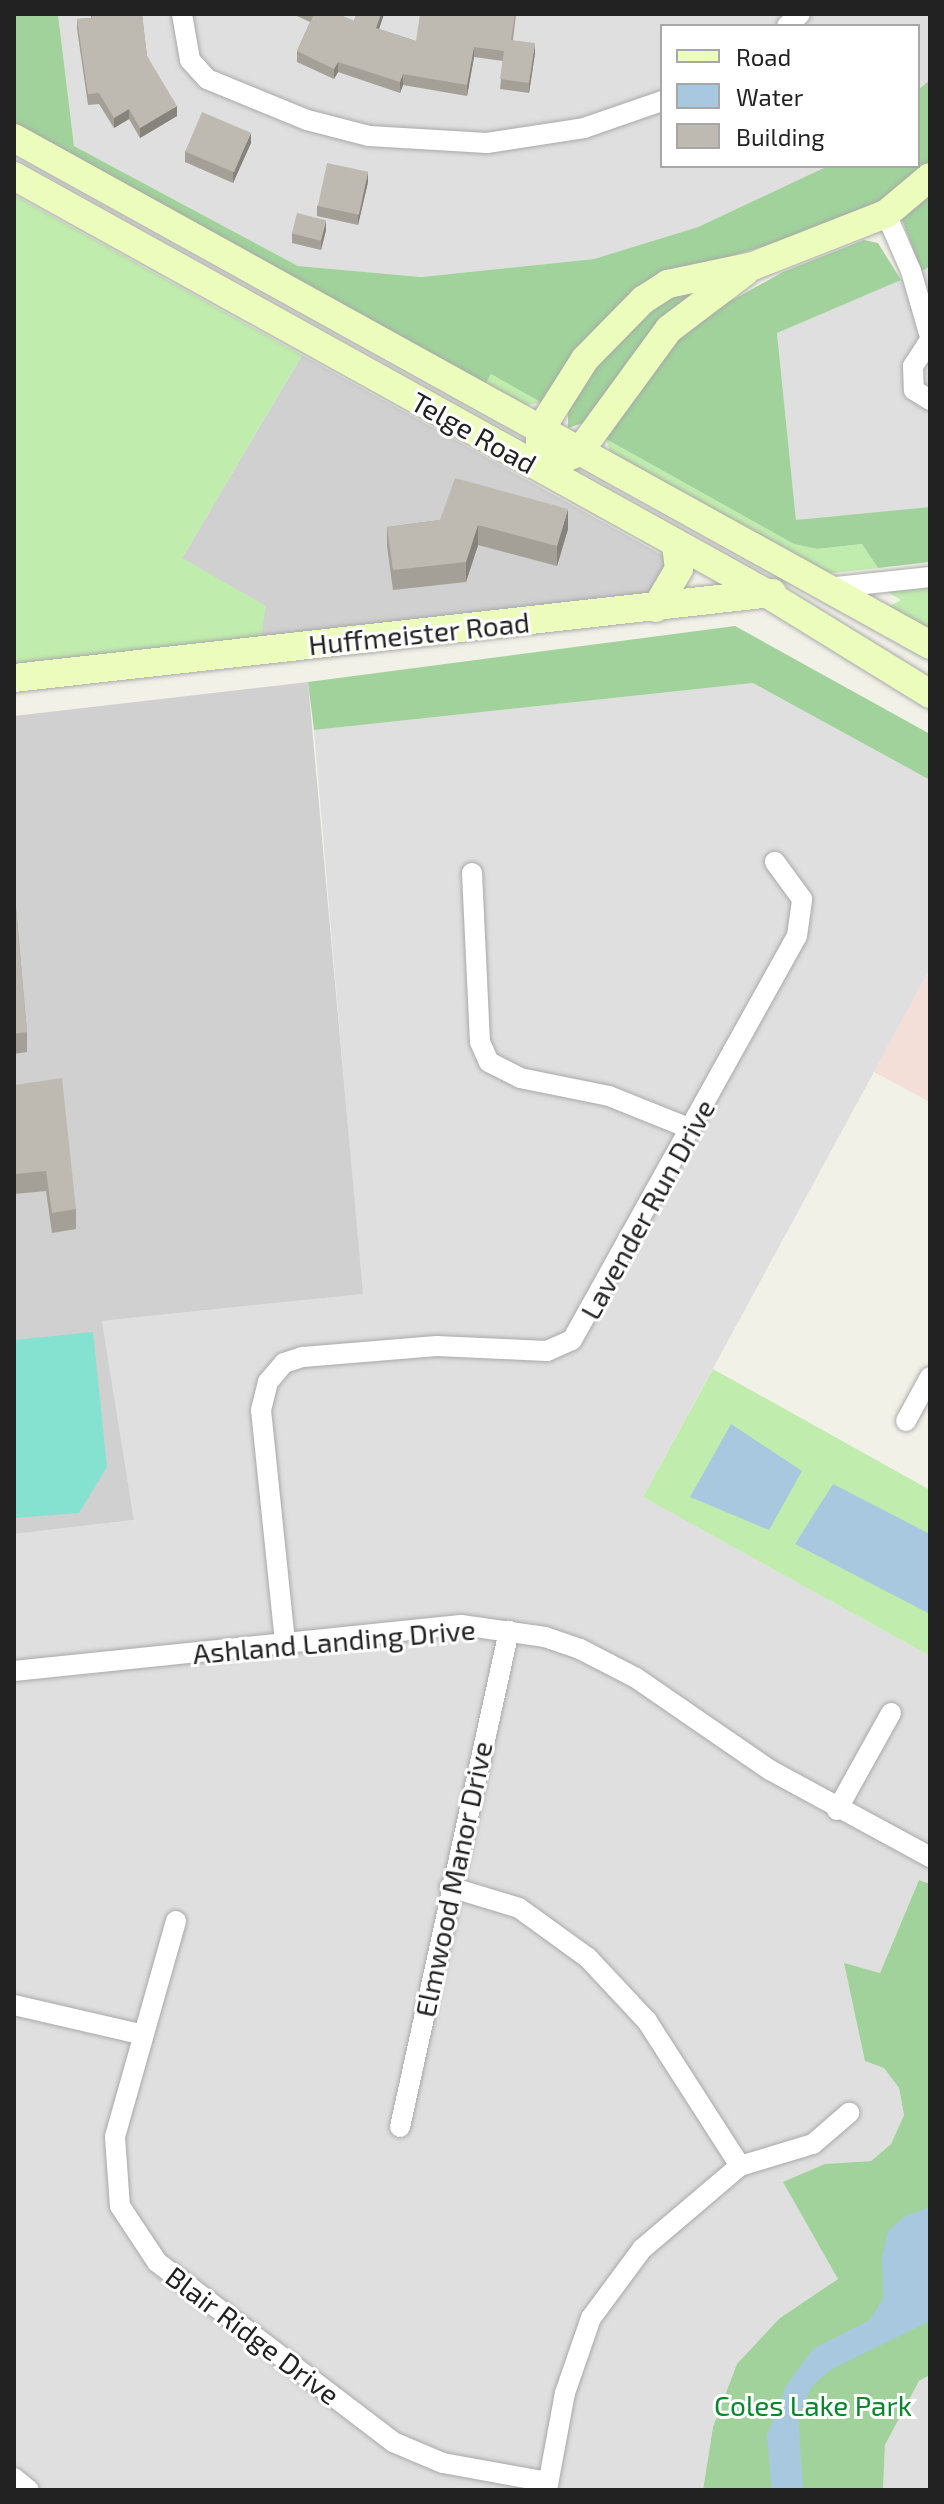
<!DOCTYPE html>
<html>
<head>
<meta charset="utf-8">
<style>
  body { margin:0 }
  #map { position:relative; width:944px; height:2504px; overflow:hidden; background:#f2f1e8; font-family:"Exo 2",sans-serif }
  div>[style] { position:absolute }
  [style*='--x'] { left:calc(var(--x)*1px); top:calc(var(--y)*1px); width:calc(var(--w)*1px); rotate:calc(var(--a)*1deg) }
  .residential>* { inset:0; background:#e0dfdf }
  .commercial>* { inset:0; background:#f3ded8 }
  .religious>* { inset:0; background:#d0d0d0 }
  .grass>* { inset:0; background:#c0ecae }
  .forest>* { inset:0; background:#a1d29c }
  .pitch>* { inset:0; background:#85e2d1 }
  .water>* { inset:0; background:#a8c8e0 }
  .roads { filter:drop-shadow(0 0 2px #a9a9a9) drop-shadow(0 0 2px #a9a9a9) }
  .street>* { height:20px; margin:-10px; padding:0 10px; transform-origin:10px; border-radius:10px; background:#fff }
  .secondary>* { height:28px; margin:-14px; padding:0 14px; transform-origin:14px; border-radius:14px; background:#ecfcbd }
  .wall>* { inset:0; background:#a4a098 }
  .shaded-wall>* { inset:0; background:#86827c }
  .building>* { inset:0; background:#bfbab1; transform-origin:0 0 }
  span { translate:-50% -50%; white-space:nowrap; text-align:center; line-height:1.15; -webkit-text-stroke:6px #fff; paint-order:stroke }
  .street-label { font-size:28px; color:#222 }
  .park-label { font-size:28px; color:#09872d }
  .frame { position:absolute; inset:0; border:16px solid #222; pointer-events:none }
  .legend { position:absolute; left:660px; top:24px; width:260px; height:144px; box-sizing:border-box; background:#fff; border:2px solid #a7a7a7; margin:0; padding:10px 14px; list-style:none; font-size:24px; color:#222 }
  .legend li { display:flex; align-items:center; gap:16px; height:40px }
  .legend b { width:40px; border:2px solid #a7a7a7 }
</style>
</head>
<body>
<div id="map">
  <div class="residential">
    <i style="clip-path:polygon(58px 14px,930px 14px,930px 80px,918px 90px,918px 26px,662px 26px,662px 166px,828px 166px,698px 227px,594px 259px,421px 277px,298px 266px,74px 146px)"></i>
    <i style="clip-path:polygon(930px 267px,930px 507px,796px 521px,777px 333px)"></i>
    <i style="clip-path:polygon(753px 683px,930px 780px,930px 969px,643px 1497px,930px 1656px,930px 1884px,919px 1880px,880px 1973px,845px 1964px,884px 2068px,899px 2088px,904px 2115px,891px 2144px,871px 2161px,825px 2164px,838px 2279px,780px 2318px,713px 2427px,703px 2490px,14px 2490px,14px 1534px,134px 1520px,102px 1321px,362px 1294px,314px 730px)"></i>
    <i style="clip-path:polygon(930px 2375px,930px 2490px,883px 2490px,885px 2445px,919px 2381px)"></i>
  </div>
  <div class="commercial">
    <i style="clip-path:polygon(930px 969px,930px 1102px,874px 1072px)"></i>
  </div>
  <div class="religious">
    <i style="clip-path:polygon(302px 355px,664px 556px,671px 565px,653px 595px,261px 637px,182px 558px)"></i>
    <i style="clip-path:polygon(308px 682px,363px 1294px,102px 1321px,134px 1520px,14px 1534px,14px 716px)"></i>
  </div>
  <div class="grass">
    <i style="clip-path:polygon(14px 195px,302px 355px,182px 558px,266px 606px,261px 637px,14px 664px)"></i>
    <i style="clip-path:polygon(491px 374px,542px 403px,518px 406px,484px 386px)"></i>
    <i style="clip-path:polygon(606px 439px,794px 544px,818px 549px,862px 544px,878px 568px,825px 574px,612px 457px)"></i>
    <i style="clip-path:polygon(930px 587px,930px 633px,888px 607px,901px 600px,888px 592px)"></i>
    <i style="clip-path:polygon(713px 1369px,930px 1490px,930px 1656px,643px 1497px)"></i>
  </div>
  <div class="forest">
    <i style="clip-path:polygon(14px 14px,58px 14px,74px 146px,298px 266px,421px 277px,594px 259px,698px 227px,828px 166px,918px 166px,918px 90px,930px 80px,930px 160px,910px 181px,850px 219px,666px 277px,542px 403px,491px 374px,484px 386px,14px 123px)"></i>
    <i style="clip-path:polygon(930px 194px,930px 267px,921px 271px,902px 219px)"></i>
    <i style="clip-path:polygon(864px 240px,878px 243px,901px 280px,777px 333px,796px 520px,930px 507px,930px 562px,878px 568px,862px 544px,817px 549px,794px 544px,606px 439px,670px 347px,720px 307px,783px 272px)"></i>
    <i style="clip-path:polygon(681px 292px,689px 294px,689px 303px,638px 348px,586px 422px,568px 428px,568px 404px,582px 379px,642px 316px)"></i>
    <i style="clip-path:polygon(735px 626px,930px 734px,930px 780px,753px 683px,314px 730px,308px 682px)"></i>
    <i style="clip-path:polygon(919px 1880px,930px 1884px,930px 2375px,919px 2381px,885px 2445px,883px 2490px,703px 2490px,713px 2427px,737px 2364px,780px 2318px,838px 2279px,783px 2182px,825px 2164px,871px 2161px,891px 2144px,904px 2115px,899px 2088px,884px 2068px,865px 2061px,844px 1963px,880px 1973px)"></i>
  </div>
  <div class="pitch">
    <i style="clip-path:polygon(93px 1332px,107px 1467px,79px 1513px,14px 1518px,14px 1340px)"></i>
  </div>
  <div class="water">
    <i style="clip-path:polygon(731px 1424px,802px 1471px,769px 1530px,690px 1497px)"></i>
    <i style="clip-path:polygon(833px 1484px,930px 1534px,930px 1614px,795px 1544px)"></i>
    <i style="clip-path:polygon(930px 2207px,930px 2321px,832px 2369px,812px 2386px,798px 2416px,803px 2490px,772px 2490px,767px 2436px,786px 2386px,813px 2349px,870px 2320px,883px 2299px,882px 2257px,888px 2231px,905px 2216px)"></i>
  </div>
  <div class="roads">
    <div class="street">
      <i style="--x:182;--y:14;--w:47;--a:80.1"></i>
      <i style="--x:190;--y:60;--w:25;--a:48"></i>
      <i style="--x:207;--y:79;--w:108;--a:22.3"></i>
      <i style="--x:307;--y:120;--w:64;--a:14.5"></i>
      <i style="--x:369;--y:136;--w:118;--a:3.4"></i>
      <i style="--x:487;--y:143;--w:98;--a:-8.8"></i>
      <i style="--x:584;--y:128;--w:83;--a:-19.1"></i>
      <i style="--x:787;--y:26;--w:18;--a:-43"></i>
      <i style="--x:886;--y:214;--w:62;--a:66.3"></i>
      <i style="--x:911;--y:271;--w:69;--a:73.9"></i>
      <i style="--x:930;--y:340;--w:31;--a:123"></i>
      <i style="--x:913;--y:366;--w:24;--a:88"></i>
      <i style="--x:914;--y:390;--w:19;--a:32"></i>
      <i style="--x:827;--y:588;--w:104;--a:-6.1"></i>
      <i style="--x:472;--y:873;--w:169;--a:87.3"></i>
      <i style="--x:480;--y:1042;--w:22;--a:66"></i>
      <i style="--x:489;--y:1062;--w:35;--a:27"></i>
      <i style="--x:520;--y:1078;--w:91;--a:11.4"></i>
      <i style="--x:609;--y:1096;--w:88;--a:21.9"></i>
      <i style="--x:906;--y:1421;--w:50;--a:-61.4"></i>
      <i style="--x:285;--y:1642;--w:233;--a:-95.9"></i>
      <i style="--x:261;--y:1410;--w:29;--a:-76"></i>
      <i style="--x:268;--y:1382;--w:25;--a:-50"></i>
      <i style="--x:284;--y:1363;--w:20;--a:-18"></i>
      <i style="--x:303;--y:1357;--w:134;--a:-4.7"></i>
      <i style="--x:437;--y:1346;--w:110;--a:2.6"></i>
      <i style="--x:547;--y:1351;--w:27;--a:-24"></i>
      <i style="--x:572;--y:1340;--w:462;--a:-60.9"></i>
      <i style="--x:797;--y:936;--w:37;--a:-82"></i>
      <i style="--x:802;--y:899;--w:46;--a:-126.1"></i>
      <i style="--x:14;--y:1671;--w:449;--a:-5.9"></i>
      <i style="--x:461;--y:1625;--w:85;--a:8.1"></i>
      <i style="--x:545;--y:1637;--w:37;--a:19"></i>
      <i style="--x:580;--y:1649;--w:63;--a:27.4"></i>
      <i style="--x:636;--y:1678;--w:163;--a:34.5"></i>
      <i style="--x:770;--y:1770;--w:182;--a:28.5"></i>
      <i style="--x:837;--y:1810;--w:111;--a:-60.9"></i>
      <i style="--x:450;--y:1887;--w:72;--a:16.9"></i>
      <i style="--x:519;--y:1908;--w:85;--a:35.9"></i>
      <i style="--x:588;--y:1958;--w:86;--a:46.9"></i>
      <i style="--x:647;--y:2021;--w:172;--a:57.3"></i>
      <i style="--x:176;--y:1921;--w:224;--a:105.8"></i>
      <i style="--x:115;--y:2137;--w:69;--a:85.9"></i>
      <i style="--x:120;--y:2206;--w:67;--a:56.5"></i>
      <i style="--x:157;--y:2262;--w:297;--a:37.3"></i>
      <i style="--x:393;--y:2442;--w:54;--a:22.8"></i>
      <i style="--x:443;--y:2463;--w:107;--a:10.3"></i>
      <i style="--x:14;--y:2005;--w:129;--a:13"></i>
      <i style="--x:400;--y:2127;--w:508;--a:-77.61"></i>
      <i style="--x:14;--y:2478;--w:19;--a:39"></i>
      <i style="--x:547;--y:2490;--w:99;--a:-79.5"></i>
      <i style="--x:565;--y:2393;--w:79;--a:-70.9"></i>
      <i style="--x:591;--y:2318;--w:86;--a:-53.5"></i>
      <i style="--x:642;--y:2249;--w:128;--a:-40.3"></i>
      <i style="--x:740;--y:2166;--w:76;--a:-16.8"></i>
      <i style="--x:813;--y:2144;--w:48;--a:-40.7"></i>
    </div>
    <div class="secondary">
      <i style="--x:14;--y:138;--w:1047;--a:28.96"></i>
      <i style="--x:14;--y:176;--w:860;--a:29.01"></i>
      <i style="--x:766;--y:593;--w:193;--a:31.6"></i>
      <i style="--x:540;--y:447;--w:17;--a:-90"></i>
      <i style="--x:540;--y:430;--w:84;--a:-57.6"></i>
      <i style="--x:585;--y:359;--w:83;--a:-45.5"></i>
      <i style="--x:643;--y:300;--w:30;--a:-33"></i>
      <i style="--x:668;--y:284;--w:87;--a:-12"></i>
      <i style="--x:753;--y:266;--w:143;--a:-21.4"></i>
      <i style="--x:886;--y:214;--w:57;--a:-40.1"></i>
      <i style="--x:563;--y:459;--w:17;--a:-24"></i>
      <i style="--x:579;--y:452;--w:152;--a:-53.8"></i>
      <i style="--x:669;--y:329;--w:96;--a:-37"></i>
      <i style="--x:656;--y:608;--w:45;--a:-59.5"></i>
      <i style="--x:679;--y:569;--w:26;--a:-97"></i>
      <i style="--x:14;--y:678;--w:763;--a:-6.4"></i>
    </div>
  </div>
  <div class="wall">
    <i style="clip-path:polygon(91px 14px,142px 14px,147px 56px,177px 116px,140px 138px,129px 119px,114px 128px,99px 104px,88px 105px,77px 29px,77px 19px,91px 18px)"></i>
    <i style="clip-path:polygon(297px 14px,338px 14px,354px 21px,356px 14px,384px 14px,379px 29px,416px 41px,478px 16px,516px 14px,513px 40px,535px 53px,529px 93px,500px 89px,503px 61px,474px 57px,467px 96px,403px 85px,400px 93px,338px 72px,334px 79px,297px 62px,297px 51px,310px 22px,297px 16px)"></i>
    <i style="clip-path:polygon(251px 143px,233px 183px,185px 162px,185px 151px)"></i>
    <i style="clip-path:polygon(368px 182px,358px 225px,317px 216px,317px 206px)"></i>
    <i style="clip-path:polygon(326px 230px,321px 250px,292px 243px,292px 233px)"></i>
    <i style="clip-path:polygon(440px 520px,568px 529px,557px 566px,478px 545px,466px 582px,393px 590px,387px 546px,387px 527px)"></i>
    <i style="clip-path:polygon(14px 885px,27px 1032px,27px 1052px,14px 1054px)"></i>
    <i style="clip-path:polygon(14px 1085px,76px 1209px,76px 1229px,52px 1233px,46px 1191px,14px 1194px)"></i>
  </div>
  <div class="shaded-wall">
    <i style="clip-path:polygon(381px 14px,384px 14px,376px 38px,376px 28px)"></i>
    <i style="clip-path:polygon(535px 43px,535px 53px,529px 93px,529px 83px)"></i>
    <i style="clip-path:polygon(474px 47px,474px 57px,467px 96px,467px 85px)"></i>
    <i style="clip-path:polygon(338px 62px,338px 72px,334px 79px,334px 69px)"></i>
    <i style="clip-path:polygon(403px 74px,403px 85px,400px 93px,400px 82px)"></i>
    <i style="clip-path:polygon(177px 106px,177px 116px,140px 138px,140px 128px)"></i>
    <i style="clip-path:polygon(129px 109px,129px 119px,114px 128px,114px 118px)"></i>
    <i style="clip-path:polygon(251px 133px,251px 143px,233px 183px,233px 172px)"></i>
    <i style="clip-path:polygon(368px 172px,368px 182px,358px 225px,358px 215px)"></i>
    <i style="clip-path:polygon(326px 220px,326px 230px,321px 250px,321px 240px)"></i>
    <i style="clip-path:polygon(568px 509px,568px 529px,557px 566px,557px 546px)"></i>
    <i style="clip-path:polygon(478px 525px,478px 545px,466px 582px,466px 562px)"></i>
  </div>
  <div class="building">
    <i style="clip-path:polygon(92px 14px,142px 14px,147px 56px,177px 106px,140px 128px,129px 109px,114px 118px,99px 93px,88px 94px,77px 19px,92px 18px)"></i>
    <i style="clip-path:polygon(314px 14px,338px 14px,354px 21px,356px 14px,381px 14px,376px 28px,416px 41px,420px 14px,467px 14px,478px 16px,478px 14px,515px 14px,511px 40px,535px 43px,529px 83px,500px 79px,504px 51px,474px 47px,467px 85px,403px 74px,400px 82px,338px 62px,334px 69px,297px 51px)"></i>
    <i style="left:202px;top:112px;width:53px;height:43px;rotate:23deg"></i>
    <i style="left:327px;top:163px;width:42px;height:44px;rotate:12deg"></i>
    <i style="left:297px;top:213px;width:30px;height:21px;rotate:14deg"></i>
    <i style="clip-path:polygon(455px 478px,568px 509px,557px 546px,478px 525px,466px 562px,393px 570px,387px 527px,440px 520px)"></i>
    <i style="clip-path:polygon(14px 885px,27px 1032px,14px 1034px)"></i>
    <i style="clip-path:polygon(62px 1078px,76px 1209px,52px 1213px,46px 1171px,14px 1174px,14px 1085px)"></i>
  </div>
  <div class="street-label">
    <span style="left:474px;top:432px;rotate:29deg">Telge Road</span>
    <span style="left:419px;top:633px;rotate:-6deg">Huffmeister Road</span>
    <span style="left:647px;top:1209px;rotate:-61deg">Lavender Run Drive</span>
    <span style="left:334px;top:1641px;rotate:-5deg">Ashland Landing Drive</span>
    <span style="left:453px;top:1879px;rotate:-78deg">Elmwood Manor Drive</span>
    <span style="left:253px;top:2335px;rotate:37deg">Blair Ridge Drive</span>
  </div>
  <div class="park-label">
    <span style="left:813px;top:2405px">Coles Lake Park</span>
  </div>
  <div class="frame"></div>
  <ul class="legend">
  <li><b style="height:10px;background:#ecfcbd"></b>Road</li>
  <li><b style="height:22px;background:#a8c8e0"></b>Water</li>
  <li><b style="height:22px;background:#bfbab1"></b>Building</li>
  </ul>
</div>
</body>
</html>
